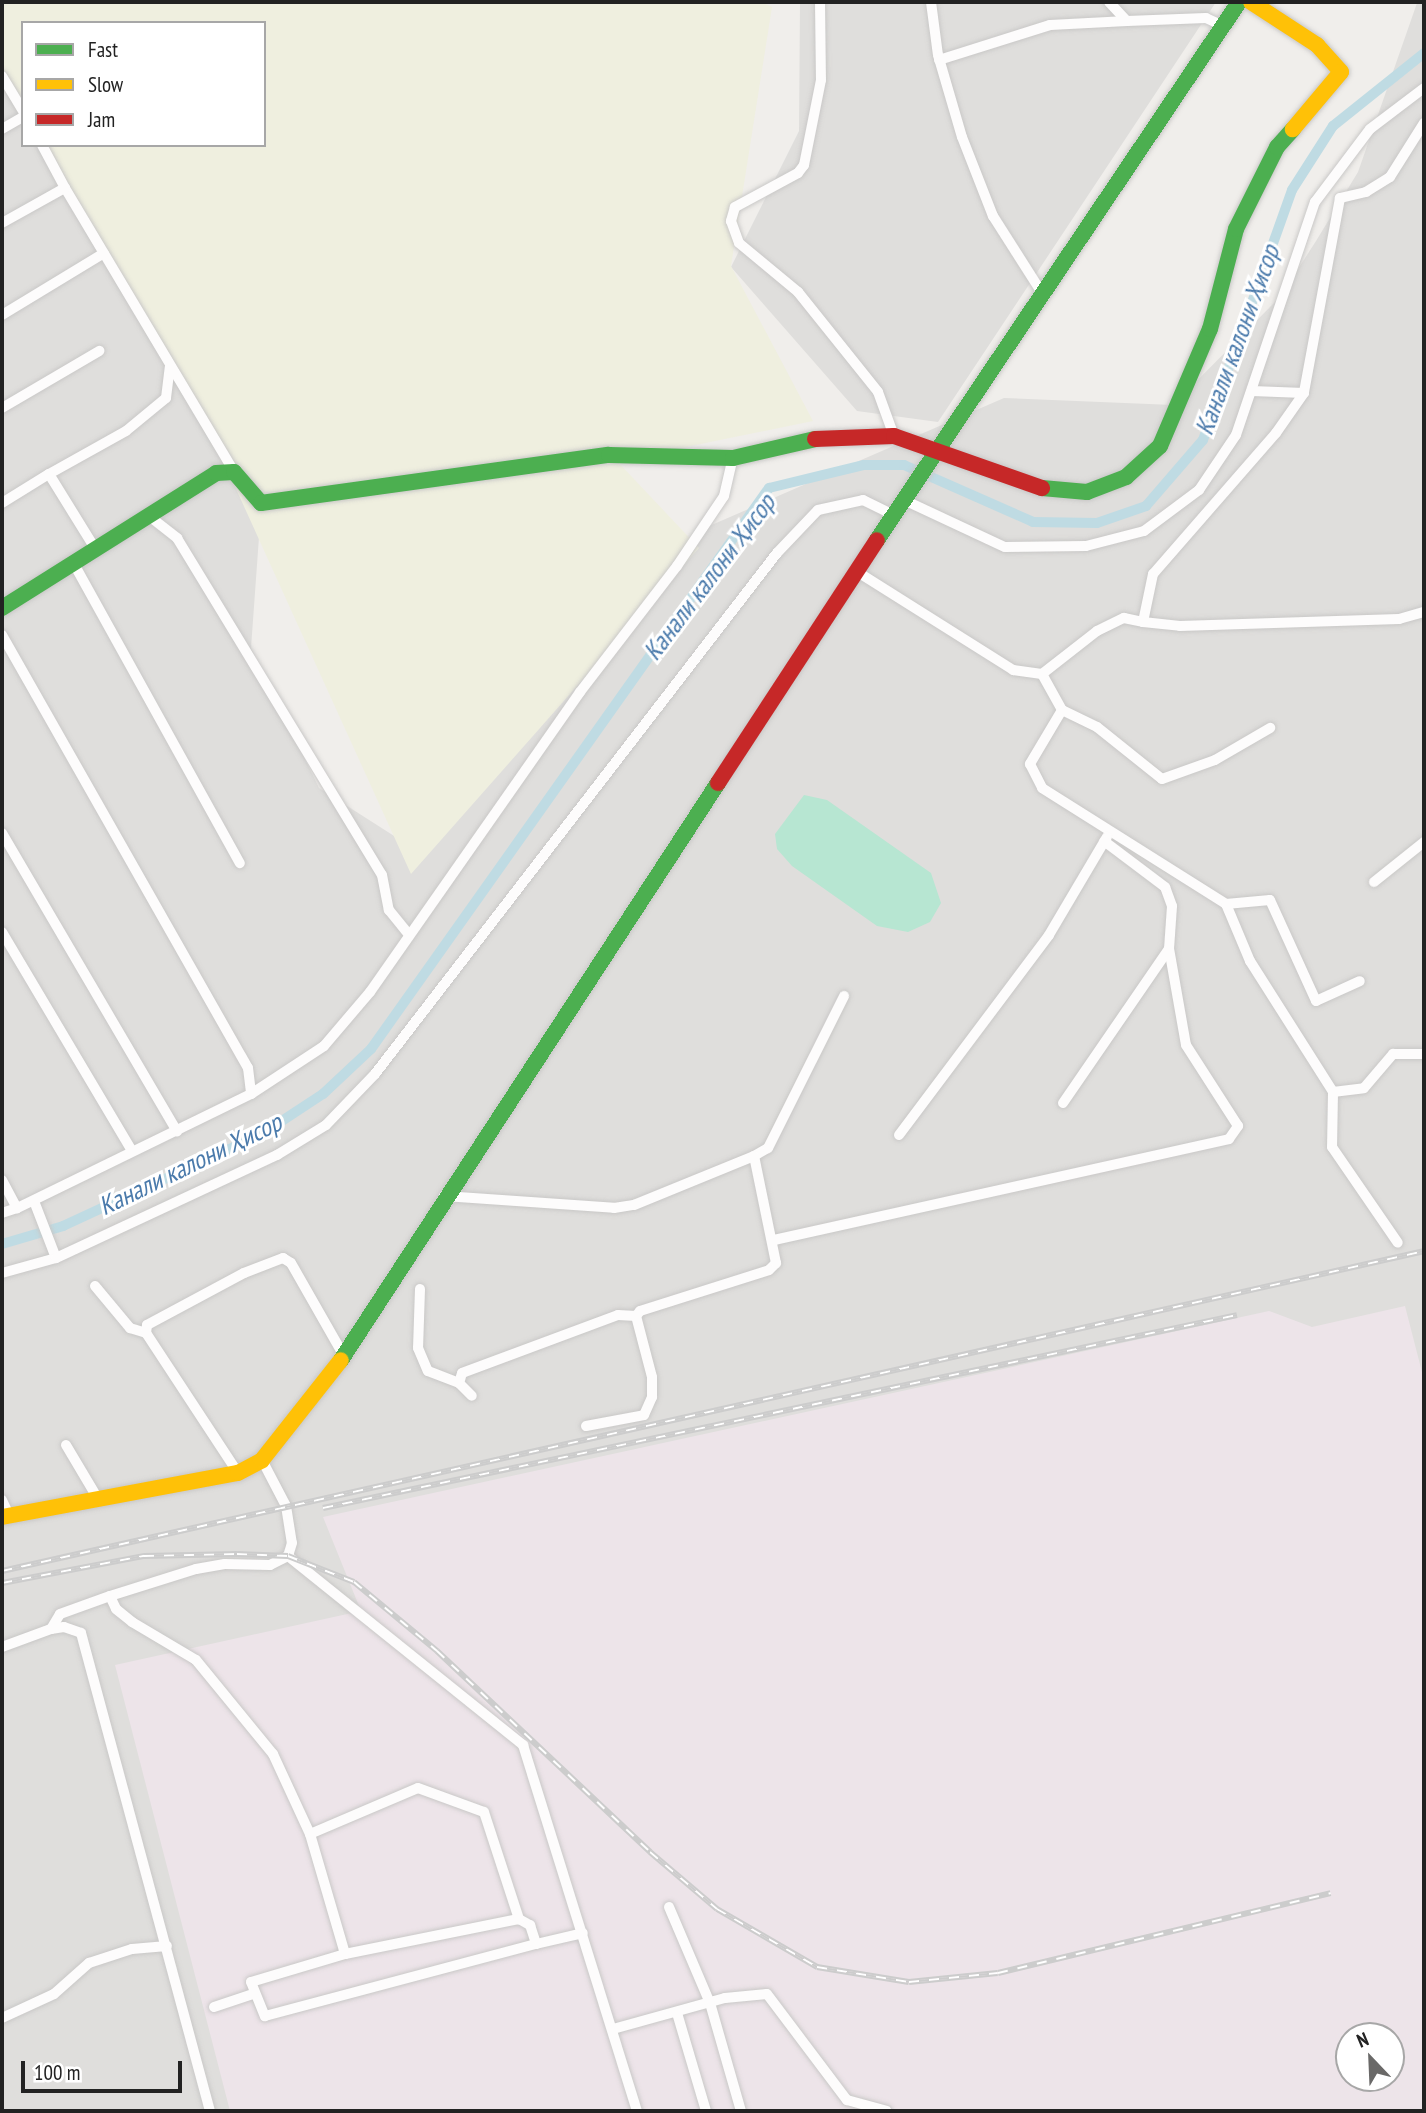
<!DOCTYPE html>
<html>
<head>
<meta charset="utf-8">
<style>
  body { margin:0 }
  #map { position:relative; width:1426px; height:2113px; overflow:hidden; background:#f0eeeb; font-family:"PT Sans Narrow",sans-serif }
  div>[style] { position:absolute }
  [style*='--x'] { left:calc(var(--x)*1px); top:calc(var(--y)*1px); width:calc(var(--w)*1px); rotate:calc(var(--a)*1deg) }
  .residential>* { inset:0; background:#dfdedc }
  .industrial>* { inset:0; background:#ede4e9 }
  .farmland>* { inset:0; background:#efefdf }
  .pitch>* { inset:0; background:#b7e6d2 }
  .canal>* { height:10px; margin:-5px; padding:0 5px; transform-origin:5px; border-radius:5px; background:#bfdbe3 }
  .roads { filter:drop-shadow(0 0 2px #c9c8c7) drop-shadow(0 0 2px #c9c8c7) }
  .street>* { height:10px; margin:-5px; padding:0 5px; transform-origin:5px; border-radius:5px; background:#fdfcfc }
  .fast>* { height:16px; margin:-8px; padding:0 8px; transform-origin:8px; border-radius:8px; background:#4caf50 }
  .slow>* { height:16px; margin:-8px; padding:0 8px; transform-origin:8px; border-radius:8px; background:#ffc107 }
  .jam>* { height:16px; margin:-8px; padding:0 8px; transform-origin:8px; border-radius:8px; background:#c62828 }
  .rail>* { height:6px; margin-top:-3px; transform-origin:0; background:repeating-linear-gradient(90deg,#fff 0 10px,#ccc 0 20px); box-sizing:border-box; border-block:2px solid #ccc }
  span { translate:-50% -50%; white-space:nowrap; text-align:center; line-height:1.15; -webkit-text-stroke:6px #fff; paint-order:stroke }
  .water-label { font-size:26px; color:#4a7aab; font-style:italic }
  .frame { position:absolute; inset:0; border:4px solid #222; pointer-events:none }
  .legend { position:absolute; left:21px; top:21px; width:245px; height:126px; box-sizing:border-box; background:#fff; border:2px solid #a7a7a7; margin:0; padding:9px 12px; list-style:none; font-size:21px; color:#222 }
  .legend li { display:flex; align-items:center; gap:14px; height:35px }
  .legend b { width:35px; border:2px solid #a7a7a7 }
  .north { position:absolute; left:1335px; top:2022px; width:70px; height:70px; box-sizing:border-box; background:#fff; border:2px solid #a7a7a7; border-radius:50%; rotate:337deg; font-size:19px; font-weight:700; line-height:28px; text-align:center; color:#222 }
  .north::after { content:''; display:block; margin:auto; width:24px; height:32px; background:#6a6968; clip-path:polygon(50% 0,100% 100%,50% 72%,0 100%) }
  .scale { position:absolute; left:21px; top:2061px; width:161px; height:32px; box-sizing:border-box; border:4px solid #222; border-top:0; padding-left:9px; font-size:21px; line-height:24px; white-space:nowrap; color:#222; -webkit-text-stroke:5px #fff; paint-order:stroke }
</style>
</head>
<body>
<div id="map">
  <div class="residential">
    <i style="clip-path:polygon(800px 2px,1216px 2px,938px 422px,857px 411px,731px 267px,799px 131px)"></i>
    <i style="clip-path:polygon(evenodd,1424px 2px,1424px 2111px,2px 2111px,2px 34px,23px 53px,23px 145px,108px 145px,265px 454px,251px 648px,319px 788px,402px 841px,707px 527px,1004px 398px,1173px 405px,1280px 297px,1316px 241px,1358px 172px,1417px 3px,1424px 2px,1349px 2036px,1391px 2036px,1391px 2078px,1349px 2078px,1349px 2036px)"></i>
  </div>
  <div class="industrial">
    <i style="clip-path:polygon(evenodd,1405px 1306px,1424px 1380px,1424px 2111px,230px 2111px,115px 1665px,361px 1611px,323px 1517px,1269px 1311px,1312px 1327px,1405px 1306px,1349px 2036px,1391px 2036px,1391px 2078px,1349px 2078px,1349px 2036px)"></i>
  </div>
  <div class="farmland">
    <i style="clip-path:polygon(2px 2px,762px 2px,772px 7px,731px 266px,813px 421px,617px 461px,699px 548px,411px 874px,227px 469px,37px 145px,264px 145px,264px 23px,23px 23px,23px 121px,2px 86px)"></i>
  </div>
  <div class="pitch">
    <i style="clip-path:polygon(804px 795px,827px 800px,931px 873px,941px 903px,930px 922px,908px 932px,877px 926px,792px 866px,777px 849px,775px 834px)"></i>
  </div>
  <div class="canal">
    <i style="--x:2;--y:1244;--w:64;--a:-16.4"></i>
    <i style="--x:63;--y:1226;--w:219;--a:-24.8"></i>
    <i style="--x:262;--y:1134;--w:73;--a:-33.3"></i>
    <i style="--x:323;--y:1094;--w:66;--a:-43.2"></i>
    <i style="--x:371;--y:1049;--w:688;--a:-54.65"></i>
    <i style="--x:769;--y:488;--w:98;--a:-13.6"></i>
    <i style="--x:864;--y:465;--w:40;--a:0"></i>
    <i style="--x:904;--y:465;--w:141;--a:23.8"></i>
    <i style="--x:1033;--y:522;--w:64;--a:0.9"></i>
    <i style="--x:1097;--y:523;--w:52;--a:-19.1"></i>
    <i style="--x:1146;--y:506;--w:87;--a:-49.2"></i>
    <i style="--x:1203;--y:440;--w:265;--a:-70.4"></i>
    <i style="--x:1292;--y:190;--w:76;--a:-57.4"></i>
    <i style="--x:1333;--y:126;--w:117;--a:-38.7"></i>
  </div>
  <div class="roads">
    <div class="street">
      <i style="--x:820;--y:2;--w:78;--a:89.3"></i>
      <i style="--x:821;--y:80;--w:87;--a:101.3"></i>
      <i style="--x:804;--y:165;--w:10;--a:127"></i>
      <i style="--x:798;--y:173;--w:72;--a:151.6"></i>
      <i style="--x:735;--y:207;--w:15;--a:106"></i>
      <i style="--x:731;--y:221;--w:23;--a:70"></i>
      <i style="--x:739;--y:243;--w:77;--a:39.7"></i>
      <i style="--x:798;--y:292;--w:128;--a:51.3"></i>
      <i style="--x:878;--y:392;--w:47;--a:70"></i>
      <i style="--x:931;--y:2;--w:53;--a:82.5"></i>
      <i style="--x:938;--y:55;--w:85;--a:73.7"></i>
      <i style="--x:962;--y:137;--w:85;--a:68.6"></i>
      <i style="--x:993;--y:216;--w:95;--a:57.5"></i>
      <i style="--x:1109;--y:2;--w:26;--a:47"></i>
      <i style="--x:1127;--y:21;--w:79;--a:-2.2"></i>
      <i style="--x:1206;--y:18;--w:19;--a:25"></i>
      <i style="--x:939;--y:60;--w:116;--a:-17.5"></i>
      <i style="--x:1050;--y:25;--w:77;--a:-3"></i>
      <i style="--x:2;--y:76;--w:41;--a:59"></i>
      <i style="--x:1424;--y:123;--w:64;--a:122.2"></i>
      <i style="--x:1390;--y:177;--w:28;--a:148"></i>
      <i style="--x:1366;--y:192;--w:27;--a:167"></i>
      <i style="--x:1340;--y:198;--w:198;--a:100.5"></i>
      <i style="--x:1304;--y:393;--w:49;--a:125"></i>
      <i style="--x:1276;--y:433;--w:187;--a:131.1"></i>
      <i style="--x:1153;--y:574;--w:49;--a:101.8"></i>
      <i style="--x:1143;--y:622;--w:37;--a:6"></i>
      <i style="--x:1180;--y:626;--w:219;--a:-1.8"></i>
      <i style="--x:1399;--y:619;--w:26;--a:-16"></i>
      <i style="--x:2;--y:129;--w:24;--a:-30"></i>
      <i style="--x:65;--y:188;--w:330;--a:59.2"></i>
      <i style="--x:2;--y:223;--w:72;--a:-29.1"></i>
      <i style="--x:65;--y:188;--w:49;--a:-118.1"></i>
      <i style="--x:2;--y:315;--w:119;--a:-31.3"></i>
      <i style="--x:1252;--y:391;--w:52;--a:2.2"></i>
      <i style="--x:2;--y:408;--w:113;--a:-30.4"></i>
      <i style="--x:49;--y:474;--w:88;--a:-29.2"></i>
      <i style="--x:126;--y:431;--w:52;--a:-39.5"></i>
      <i style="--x:166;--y:398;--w:31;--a:-83"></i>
      <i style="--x:904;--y:500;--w:111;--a:25"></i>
      <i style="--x:1005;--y:547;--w:81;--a:-0.7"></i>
      <i style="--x:1086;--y:546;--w:60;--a:-14.5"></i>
      <i style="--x:1144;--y:531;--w:69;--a:-36.7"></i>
      <i style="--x:1199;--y:490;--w:66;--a:-56.1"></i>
      <i style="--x:1236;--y:435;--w:246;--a:-71.3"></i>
      <i style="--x:1315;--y:202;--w:91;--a:-53"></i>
      <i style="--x:1370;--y:129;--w:68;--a:-37.2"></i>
      <i style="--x:2;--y:503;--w:55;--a:-31.7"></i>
      <i style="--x:49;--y:474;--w:89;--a:58.3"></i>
      <i style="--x:149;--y:516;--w:36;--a:38"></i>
      <i style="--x:177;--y:538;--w:394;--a:58.7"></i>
      <i style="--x:382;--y:875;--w:36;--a:79"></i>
      <i style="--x:389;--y:910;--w:32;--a:51"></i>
      <i style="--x:74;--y:564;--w:342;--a:61"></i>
      <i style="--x:856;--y:571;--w:186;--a:32.2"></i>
      <i style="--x:1013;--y:670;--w:29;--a:8"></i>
      <i style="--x:1042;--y:674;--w:70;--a:-38"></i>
      <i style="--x:1097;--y:631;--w:30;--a:-26"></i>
      <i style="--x:1124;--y:618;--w:19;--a:12"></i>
      <i style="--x:2;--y:635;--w:498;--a:60.4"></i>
      <i style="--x:248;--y:1068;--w:26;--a:83"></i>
      <i style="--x:251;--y:1094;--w:260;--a:154"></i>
      <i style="--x:1042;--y:674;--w:41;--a:60.9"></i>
      <i style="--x:1062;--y:710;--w:39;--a:26"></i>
      <i style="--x:1097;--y:727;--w:83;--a:38.7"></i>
      <i style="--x:1162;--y:779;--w:56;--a:-19.7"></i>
      <i style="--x:1215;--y:760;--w:64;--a:-30.2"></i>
      <i style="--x:1062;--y:710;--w:63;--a:120.7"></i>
      <i style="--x:1030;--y:764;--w:27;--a:63"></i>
      <i style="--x:1042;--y:788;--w:218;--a:32.2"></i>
      <i style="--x:1226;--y:904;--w:62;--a:67.2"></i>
      <i style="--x:1250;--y:961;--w:155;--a:57.6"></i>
      <i style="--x:1333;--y:1092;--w:55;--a:91"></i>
      <i style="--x:1332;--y:1147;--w:116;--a:55.5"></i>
      <i style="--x:2;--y:833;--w:346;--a:59.6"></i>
      <i style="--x:1374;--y:882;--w:64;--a:-38.7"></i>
      <i style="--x:1226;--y:904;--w:44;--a:-5.2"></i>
      <i style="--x:1270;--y:900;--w:111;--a:65.5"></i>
      <i style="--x:1316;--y:1001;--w:48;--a:-24.4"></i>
      <i style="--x:2;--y:932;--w:255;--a:59.3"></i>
      <i style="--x:1333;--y:1092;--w:31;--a:-7"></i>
      <i style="--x:1364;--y:1088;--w:45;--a:-49.5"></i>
      <i style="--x:1393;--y:1054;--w:31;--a:0"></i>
      <i style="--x:251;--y:1094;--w:87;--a:-33.3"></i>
      <i style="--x:324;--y:1046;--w:71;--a:-49.6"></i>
      <i style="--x:370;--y:992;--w:366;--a:-55"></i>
      <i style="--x:580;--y:692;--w:159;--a:-52.4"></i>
      <i style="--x:677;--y:566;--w:84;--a:-56.1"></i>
      <i style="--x:724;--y:496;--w:39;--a:-77"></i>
      <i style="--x:1063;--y:1103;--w:187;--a:-55.5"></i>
      <i style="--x:899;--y:1135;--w:250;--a:-53.1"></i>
      <i style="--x:1049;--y:935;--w:114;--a:-59.4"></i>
      <i style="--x:2;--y:1180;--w:32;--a:62"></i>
      <i style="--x:17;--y:1208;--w:16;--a:162"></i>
      <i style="--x:444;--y:1196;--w:170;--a:4"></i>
      <i style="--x:614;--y:1208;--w:20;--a:-9"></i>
      <i style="--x:634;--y:1205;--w:130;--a:-22.2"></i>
      <i style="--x:754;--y:1156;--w:16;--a:-30"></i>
      <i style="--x:768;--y:1148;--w:170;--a:-63.4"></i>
      <i style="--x:34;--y:1201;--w:61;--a:68.9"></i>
      <i style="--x:774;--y:1240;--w:466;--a:-12.5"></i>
      <i style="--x:1229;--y:1139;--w:16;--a:-55"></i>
      <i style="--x:1238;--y:1126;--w:96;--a:-122.7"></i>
      <i style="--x:1186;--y:1045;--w:97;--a:-100"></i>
      <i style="--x:1169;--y:949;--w:43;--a:-86"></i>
      <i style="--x:1172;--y:906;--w:20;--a:-110"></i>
      <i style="--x:1165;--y:887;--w:76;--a:-143"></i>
      <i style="--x:2;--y:1273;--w:56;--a:-15.5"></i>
      <i style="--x:56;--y:1258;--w:244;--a:-25"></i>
      <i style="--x:277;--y:1155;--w:57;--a:-31.5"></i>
      <i style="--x:326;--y:1125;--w:71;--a:-46.1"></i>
      <i style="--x:375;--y:1074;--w:658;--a:-52.35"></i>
      <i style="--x:777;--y:553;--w:59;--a:-46.4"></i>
      <i style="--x:818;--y:510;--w:46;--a:-12.5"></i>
      <i style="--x:863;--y:500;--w:34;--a:26"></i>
      <i style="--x:95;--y:1286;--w:55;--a:50.2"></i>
      <i style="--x:130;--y:1328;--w:17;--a:17"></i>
      <i style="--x:420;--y:1289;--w:59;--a:91.9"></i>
      <i style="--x:418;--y:1348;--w:25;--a:67"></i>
      <i style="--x:428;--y:1371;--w:33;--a:21"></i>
      <i style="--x:459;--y:1383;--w:18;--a:45"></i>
      <i style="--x:459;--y:1383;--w:10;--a:-73"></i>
      <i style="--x:462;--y:1373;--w:166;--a:-20.4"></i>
      <i style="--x:618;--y:1315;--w:18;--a:3"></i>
      <i style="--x:586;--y:1426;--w:59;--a:-10.7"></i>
      <i style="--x:644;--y:1415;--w:20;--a:-66"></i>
      <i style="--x:652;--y:1397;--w:20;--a:-90"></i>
      <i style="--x:652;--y:1377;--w:63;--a:-104.7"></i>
      <i style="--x:636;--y:1316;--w:6;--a:-51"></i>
      <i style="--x:640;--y:1311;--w:135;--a:-17.6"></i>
      <i style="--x:769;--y:1270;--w:10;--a:-45"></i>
      <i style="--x:776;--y:1263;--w:109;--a:-101.6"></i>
      <i style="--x:66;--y:1445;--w:63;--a:59.3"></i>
      <i style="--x:262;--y:1460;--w:52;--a:62.4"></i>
      <i style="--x:286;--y:1506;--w:37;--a:81"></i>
      <i style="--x:292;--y:1543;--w:14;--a:107"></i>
      <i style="--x:288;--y:1556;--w:302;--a:38.8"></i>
      <i style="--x:523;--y:1745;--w:383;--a:72.7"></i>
      <i style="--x:238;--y:1473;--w:168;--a:-123.3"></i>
      <i style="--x:146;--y:1333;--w:8;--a:-83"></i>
      <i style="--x:147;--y:1325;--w:110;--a:-28.2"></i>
      <i style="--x:244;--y:1273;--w:42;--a:-21"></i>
      <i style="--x:283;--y:1258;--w:9;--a:32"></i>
      <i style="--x:291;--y:1263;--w:107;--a:60.3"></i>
      <i style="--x:2;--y:1500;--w:17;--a:65"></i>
      <i style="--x:110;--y:1596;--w:90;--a:-17.4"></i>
      <i style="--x:196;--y:1569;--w:29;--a:-10"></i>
      <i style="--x:225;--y:1564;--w:45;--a:1.3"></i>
      <i style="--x:270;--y:1565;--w:20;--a:-27"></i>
      <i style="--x:51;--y:1629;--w:17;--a:-59"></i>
      <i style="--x:60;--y:1614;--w:53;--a:-19.8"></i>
      <i style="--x:110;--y:1596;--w:14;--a:65"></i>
      <i style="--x:116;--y:1609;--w:21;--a:39"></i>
      <i style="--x:132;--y:1622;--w:74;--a:30.7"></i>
      <i style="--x:196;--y:1660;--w:122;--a:50.7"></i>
      <i style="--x:273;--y:1754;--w:88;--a:65.2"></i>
      <i style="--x:310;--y:1834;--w:125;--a:73.7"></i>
      <i style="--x:345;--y:1954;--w:177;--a:-11.4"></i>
      <i style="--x:519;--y:1919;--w:13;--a:29"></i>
      <i style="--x:530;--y:1925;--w:20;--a:72"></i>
      <i style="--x:536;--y:1944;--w:48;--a:-13.2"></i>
      <i style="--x:2;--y:1647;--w:52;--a:-20.2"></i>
      <i style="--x:51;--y:1629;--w:13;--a:-9"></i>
      <i style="--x:64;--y:1627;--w:18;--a:19"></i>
      <i style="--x:81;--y:1633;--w:495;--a:74.9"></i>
      <i style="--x:310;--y:1834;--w:117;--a:-23.1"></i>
      <i style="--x:418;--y:1788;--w:70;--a:20"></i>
      <i style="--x:484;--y:1812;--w:113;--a:71.9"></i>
      <i style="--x:669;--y:1907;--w:104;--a:66.9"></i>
      <i style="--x:710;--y:2003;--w:112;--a:74"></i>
      <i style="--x:345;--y:1954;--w:98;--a:163.4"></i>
      <i style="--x:251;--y:1982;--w:37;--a:68"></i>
      <i style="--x:265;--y:2016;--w:280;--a:-14.9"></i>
      <i style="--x:214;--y:2007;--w:41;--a:-18.4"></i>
      <i style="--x:677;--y:2013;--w:102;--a:73.5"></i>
      <i style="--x:2;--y:2018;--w:57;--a:-24.8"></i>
      <i style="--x:54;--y:1994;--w:47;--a:-41.5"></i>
      <i style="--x:89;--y:1963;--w:45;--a:-18"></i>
      <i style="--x:132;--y:1949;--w:35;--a:-5"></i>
      <i style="--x:613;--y:2029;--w:116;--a:-15.5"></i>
      <i style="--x:725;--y:1998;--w:42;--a:-5.4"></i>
      <i style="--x:767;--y:1994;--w:133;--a:53"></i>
      <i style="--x:847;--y:2100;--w:41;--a:15.4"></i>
    </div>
    <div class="fast">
      <i style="--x:1042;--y:488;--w:45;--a:5.1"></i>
      <i style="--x:1087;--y:492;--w:42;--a:-21"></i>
      <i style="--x:1126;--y:477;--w:46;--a:-42.4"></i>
      <i style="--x:1160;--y:446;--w:127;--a:-66.9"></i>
      <i style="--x:1210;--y:329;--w:103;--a:-75.4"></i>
      <i style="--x:1236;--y:229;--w:92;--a:-63.4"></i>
      <i style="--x:1277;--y:147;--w:24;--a:-48"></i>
      <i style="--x:877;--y:540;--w:648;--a:-56.06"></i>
      <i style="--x:2;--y:608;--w:253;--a:-32.2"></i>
      <i style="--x:216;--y:473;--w:18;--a:-3"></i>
      <i style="--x:234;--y:472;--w:41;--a:48.9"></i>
      <i style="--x:261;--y:503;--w:351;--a:-7.9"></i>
      <i style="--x:609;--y:455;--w:124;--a:1.4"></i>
      <i style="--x:733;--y:458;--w:84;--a:-13"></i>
      <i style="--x:341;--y:1360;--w:689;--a:-56.84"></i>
    </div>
    <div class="slow">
      <i style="--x:1251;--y:2;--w:79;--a:33.1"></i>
      <i style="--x:1317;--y:45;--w:36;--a:48"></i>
      <i style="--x:1341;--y:72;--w:75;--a:130.1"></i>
      <i style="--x:2;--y:1517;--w:240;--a:-10.6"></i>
      <i style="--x:238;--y:1473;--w:27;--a:-28"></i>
      <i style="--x:262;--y:1460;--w:127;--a:-51.7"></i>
    </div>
    <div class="jam">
      <i style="--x:815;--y:439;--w:79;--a:-2.2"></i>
      <i style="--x:894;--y:436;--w:157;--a:19.4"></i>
      <i style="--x:718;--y:783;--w:290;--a:-56.8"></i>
    </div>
  </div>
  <div class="rail">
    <i style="--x:323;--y:1508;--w:934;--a:-11.92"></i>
    <i style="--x:2;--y:1571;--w:1458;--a:-12.68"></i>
    <i style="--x:2;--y:1583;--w:145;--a:-10.8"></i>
    <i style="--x:144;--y:1556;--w:93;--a:-1.2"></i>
    <i style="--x:237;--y:1554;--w:51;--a:2.2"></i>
    <i style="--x:288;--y:1556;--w:71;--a:21.5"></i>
    <i style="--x:354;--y:1582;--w:108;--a:39.7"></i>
    <i style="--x:437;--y:1651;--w:293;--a:43.3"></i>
    <i style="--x:650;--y:1852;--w:88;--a:40.4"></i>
    <i style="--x:717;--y:1909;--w:116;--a:30.1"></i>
    <i style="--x:817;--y:1967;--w:93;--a:9.3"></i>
    <i style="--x:909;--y:1982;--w:89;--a:-5.8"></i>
    <i style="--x:998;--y:1973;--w:342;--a:-13.5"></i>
  </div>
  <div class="water-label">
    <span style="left:1237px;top:340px;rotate:-70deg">Канали калони Ҳисор</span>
    <span style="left:709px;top:577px;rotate:-53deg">Канали калони Ҳисор</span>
    <span style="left:190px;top:1164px;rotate:-26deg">Канали калони Ҳисор</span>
  </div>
  <div class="frame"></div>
  <ul class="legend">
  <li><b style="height:9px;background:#4caf50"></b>Fast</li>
  <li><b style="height:9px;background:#ffc107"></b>Slow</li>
  <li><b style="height:9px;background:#c62828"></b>Jam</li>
  </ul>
  <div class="north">N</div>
  <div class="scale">100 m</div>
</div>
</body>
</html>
